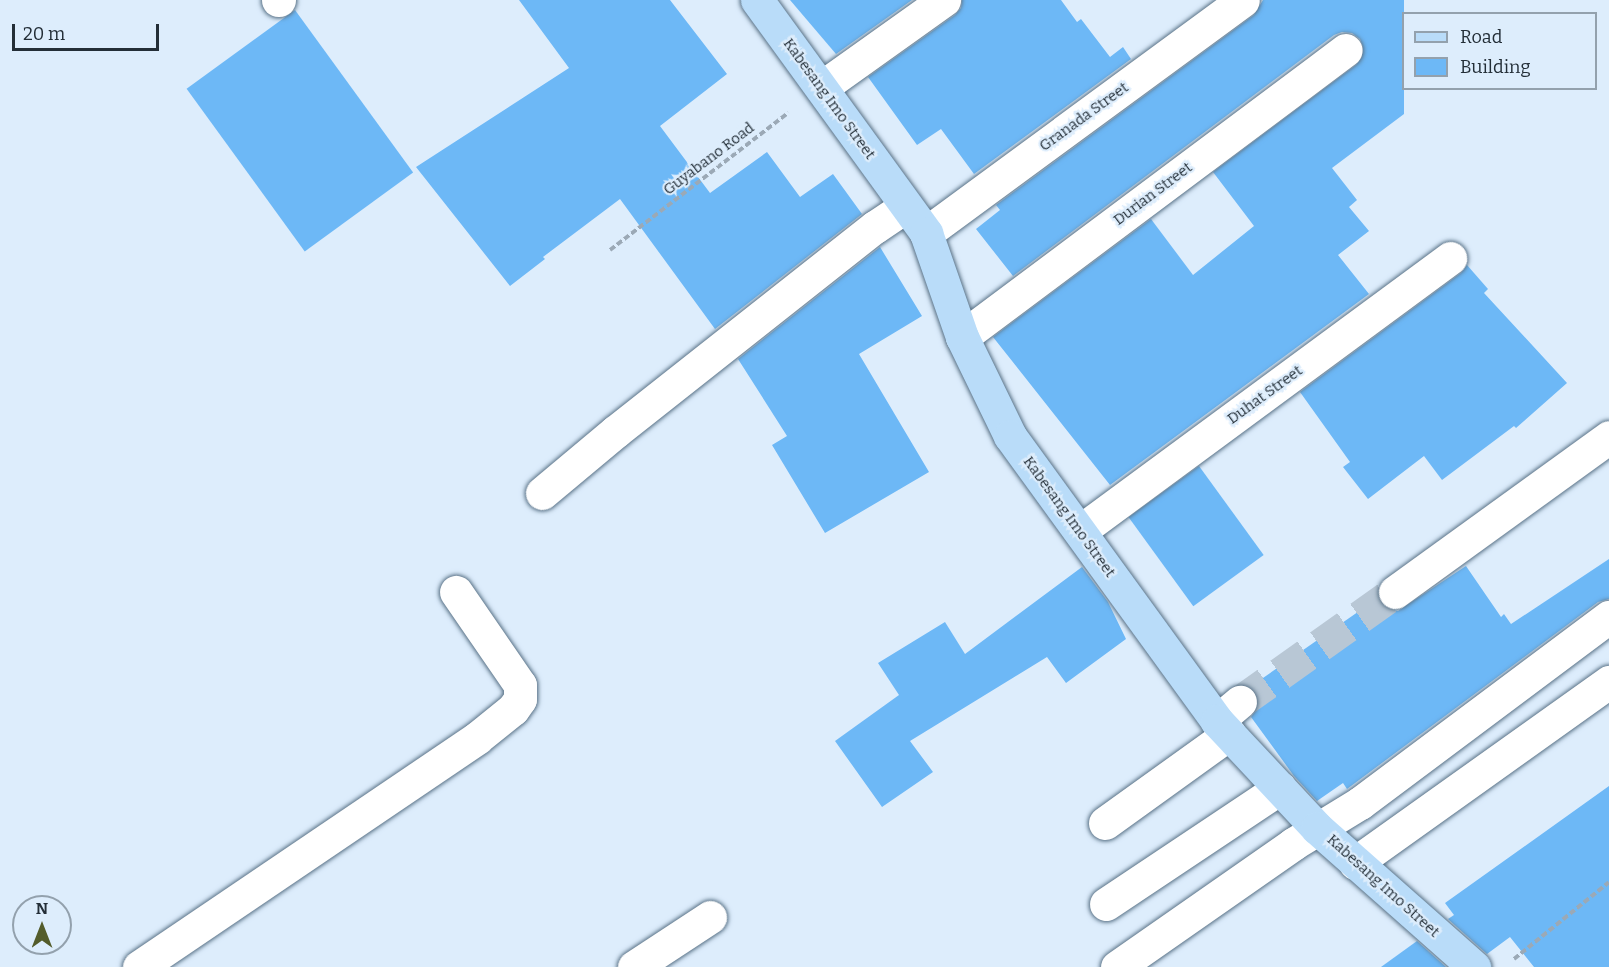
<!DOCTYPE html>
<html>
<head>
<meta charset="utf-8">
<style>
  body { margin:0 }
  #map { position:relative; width:1609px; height:967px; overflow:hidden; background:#ddedfc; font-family:Bitter,serif }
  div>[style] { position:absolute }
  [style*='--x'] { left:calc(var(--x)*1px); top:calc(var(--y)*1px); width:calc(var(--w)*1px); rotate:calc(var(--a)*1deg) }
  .building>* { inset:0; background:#6db8f6; transform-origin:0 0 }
  .minor-tunnel>* { height:33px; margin-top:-16.5px; transform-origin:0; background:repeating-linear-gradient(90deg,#b8c7d5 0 33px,transparent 0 49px) }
  .path>* { height:4px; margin-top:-2px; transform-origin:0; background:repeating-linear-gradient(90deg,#9ba9b6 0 6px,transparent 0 9px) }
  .roads { filter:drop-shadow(0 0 2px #597287) drop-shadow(0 0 2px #597287) }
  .minor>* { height:33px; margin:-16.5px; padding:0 16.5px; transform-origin:16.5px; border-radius:16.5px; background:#fff }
  .major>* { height:33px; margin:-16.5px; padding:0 16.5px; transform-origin:16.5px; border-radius:16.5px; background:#b9dcf9 }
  span { translate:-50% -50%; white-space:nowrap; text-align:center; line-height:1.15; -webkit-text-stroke:4.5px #ddedfc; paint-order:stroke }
  .street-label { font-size:15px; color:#232e37 }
  .legend { position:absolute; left:1402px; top:12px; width:195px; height:78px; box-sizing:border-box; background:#ddedfc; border:2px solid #93a1ad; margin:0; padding:8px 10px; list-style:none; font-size:18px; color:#232e37 }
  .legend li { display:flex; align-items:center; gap:12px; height:30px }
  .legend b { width:30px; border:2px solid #93a1ad }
  .north { position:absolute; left:12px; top:895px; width:60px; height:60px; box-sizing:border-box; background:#ddedfc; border:2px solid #93a1ad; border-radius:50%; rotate:0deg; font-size:16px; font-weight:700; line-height:24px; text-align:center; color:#232e37 }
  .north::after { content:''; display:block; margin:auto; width:21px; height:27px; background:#535c2b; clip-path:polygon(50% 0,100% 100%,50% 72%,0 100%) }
  .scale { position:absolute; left:12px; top:24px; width:147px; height:27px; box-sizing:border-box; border:3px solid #232e37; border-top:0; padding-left:8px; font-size:18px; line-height:21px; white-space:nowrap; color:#232e37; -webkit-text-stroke:4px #ddedfc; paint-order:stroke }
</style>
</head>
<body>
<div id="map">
  <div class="building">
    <i style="clip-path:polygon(519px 0,670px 0,727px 74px,660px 126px,710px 193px,767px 152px,800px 197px,833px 174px,862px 214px,715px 329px,620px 199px,543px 257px,545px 259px,510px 286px,416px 167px,569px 68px)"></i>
    <i style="clip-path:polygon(790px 0,912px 0,836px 54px)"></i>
    <i style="clip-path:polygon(962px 0,1061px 0,1077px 22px,1081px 19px,1110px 57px,1123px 47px,1131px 59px,974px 174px,941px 129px,917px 145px,868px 77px,955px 15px,961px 8px)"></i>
    <i style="clip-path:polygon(1263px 0,1404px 0,1404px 114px,1332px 168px,1357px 200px,1349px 207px,1369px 231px,1338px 255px,1369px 294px,1110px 485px,993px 337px,1151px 219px,1193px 275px,1254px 226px,1213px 172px,1356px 65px,1362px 57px,1363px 47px,1360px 39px,1352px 33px,1342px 32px,1334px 35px,1013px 276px,976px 229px,1000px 210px,996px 205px,1254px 15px)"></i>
    <i style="left:295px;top:10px;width:201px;height:134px;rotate:54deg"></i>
    <i style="clip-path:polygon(880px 247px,922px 316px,859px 354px,929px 472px,825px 533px,772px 445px,787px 436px,738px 359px)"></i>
    <i style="clip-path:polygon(1467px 265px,1488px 289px,1484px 293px,1567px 383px,1516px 428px,1514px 426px,1442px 480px,1424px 456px,1368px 499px,1343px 467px,1350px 462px,1300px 392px,1461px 273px)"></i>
    <i style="left:1199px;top:466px;width:110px;height:87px;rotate:54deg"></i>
    <i style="clip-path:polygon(1609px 559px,1609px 599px,1598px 602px,1347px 789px,1343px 783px,1317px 801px,1294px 776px,1251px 717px,1257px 709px,1259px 699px,1250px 687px,1378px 598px,1387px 609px,1398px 611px,1466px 566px,1501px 617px,1504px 614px,1511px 624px)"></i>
    <i style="clip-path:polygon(1082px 567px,1108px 602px,1126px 639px,1066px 683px,1047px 657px,910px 741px,933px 772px,882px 807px,835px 741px,899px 695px,878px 663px,945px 622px,965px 654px)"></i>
    <i style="clip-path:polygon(1609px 786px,1609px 967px,1534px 967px,1510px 937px,1487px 954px,1448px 919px,1454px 915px,1445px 903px)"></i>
    <i style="clip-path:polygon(1417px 941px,1446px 967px,1381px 967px)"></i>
  </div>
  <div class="minor-tunnel">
    <i style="--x:1240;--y:702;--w:190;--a:-35.4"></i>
  </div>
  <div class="path">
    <i style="--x:610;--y:250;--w:225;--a:-37.6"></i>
    <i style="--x:1514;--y:959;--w:122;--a:-39"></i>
  </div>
  <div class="roads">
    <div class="minor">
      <i style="--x:278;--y:0;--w:1;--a:0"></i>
      <i style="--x:822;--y:87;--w:150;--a:-35.5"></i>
      <i style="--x:926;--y:233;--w:393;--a:-36.3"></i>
      <i style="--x:962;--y:337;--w:479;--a:-36.8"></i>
      <i style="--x:542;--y:493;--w:95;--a:-39.9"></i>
      <i style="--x:615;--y:432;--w:331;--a:-38.3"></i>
      <i style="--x:875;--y:227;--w:37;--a:-34"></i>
      <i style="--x:1080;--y:531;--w:460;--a:-36.4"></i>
      <i style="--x:1395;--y:592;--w:264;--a:-35.9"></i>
      <i style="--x:1217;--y:721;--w:30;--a:-40"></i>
      <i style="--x:1105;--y:823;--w:153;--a:-35.7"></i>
      <i style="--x:1355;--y:863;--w:312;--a:-35.5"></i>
      <i style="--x:1106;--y:904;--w:209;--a:-33.7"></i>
      <i style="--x:139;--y:967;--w:408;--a:-34.1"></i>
      <i style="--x:477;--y:738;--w:46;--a:-38.9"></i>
      <i style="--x:513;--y:709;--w:12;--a:-55"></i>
      <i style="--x:520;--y:699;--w:14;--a:-90"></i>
      <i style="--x:520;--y:685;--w:113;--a:-124.5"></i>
      <i style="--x:634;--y:967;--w:91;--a:-33.3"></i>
      <i style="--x:1117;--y:967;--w:215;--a:-34.9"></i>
      <i style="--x:1293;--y:844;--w:79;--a:-31.5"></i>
      <i style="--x:1360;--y:803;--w:311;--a:-36.8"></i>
    </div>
    <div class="major">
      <i style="--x:757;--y:0;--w:288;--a:54"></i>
      <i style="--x:926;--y:233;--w:110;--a:70.9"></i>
      <i style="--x:962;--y:337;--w:110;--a:64.1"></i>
      <i style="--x:1010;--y:436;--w:352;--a:54"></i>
      <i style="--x:1217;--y:721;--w:146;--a:46.9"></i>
      <i style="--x:1317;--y:828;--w:210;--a:41.5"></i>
    </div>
  </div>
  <div class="street-label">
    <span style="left:829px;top:99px;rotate:54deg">Kabesang Imo Street</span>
    <span style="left:1084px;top:117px;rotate:-36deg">Granada Street</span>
    <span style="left:709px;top:159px;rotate:-37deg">Guyabano Road</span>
    <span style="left:1153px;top:194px;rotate:-37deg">Durian Street</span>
    <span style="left:1265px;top:395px;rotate:-36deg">Duhat Street</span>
    <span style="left:1069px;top:517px;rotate:54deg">Kabesang Imo Street</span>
    <span style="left:1383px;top:886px;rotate:42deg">Kabesang Imo Street</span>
  </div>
  <ul class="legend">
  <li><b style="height:8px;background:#b9dcf9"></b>Road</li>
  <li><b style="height:16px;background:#6db8f6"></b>Building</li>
  </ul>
  <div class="north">N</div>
  <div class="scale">20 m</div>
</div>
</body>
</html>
